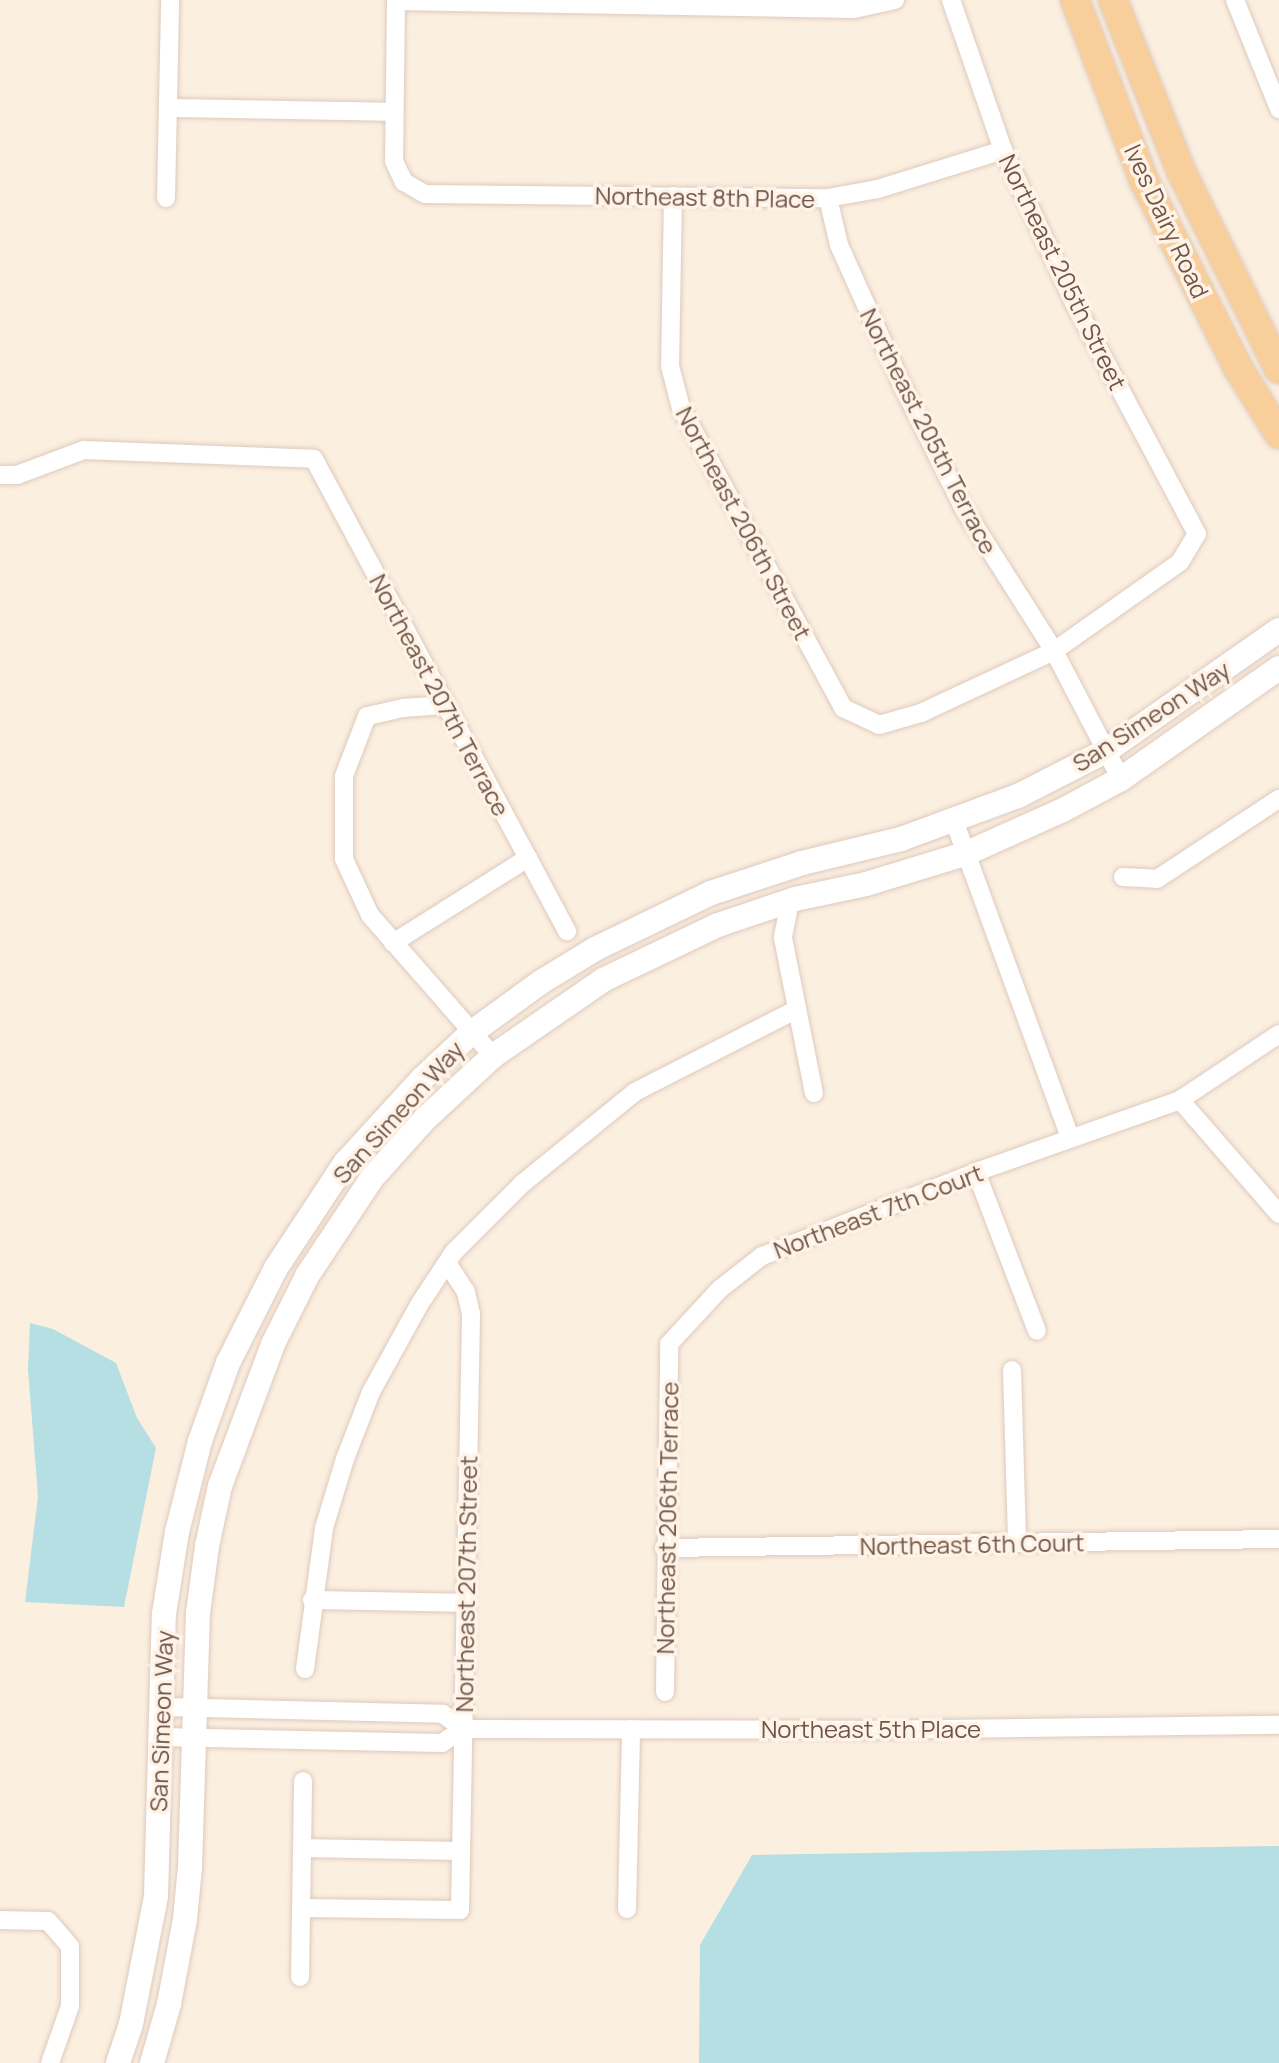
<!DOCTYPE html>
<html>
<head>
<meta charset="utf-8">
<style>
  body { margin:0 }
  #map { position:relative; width:1279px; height:2063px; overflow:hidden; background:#fbefe0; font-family:Manrope,sans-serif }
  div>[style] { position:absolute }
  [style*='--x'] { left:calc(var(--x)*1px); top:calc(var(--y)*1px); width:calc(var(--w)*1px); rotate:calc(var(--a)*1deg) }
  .water>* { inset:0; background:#b6dfe3 }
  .roads { filter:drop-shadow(0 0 2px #decabd) drop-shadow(0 0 2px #decabd) }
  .street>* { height:18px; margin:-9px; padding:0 9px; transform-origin:9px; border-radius:9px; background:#fff }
  .secondary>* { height:24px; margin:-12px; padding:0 12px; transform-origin:12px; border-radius:12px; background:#fff }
  .primary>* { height:28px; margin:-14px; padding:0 14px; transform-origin:14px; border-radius:14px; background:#f8cf9a }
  span { translate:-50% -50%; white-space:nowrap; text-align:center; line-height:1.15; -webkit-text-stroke:7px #fef3e6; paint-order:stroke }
  .street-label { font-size:24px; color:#705449 }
</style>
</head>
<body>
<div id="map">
  <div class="water">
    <i style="clip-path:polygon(30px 1323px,53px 1329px,116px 1363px,137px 1418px,156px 1448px,124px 1607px,25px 1602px,38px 1497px,28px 1369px)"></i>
    <i style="clip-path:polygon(1279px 1846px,1279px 2063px,699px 2063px,700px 1945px,752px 1855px)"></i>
  </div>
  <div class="roads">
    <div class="street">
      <i style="--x:396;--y:0;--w:161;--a:90.7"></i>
      <i style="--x:394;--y:161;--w:23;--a:65"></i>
      <i style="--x:404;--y:182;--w:24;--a:30"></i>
      <i style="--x:425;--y:194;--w:403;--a:0.6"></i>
      <i style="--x:828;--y:198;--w:51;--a:-10.2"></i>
      <i style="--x:878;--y:189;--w:131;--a:-17.3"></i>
      <i style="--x:1235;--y:0;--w:118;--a:68"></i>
      <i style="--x:396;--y:1;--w:458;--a:1"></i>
      <i style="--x:854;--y:9;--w:42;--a:-12.4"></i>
      <i style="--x:168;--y:108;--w:226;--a:1"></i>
      <i style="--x:673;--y:196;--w:170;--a:91"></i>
      <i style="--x:670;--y:366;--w:43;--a:75.3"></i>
      <i style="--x:681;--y:408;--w:341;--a:61.6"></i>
      <i style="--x:843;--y:708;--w:40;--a:25"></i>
      <i style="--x:879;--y:725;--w:44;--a:-15.9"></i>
      <i style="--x:921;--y:713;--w:147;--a:-25"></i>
      <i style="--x:1054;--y:651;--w:154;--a:-35.2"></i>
      <i style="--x:1180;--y:562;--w:33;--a:-59"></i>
      <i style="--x:1197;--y:534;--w:259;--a:-118"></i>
      <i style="--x:1075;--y:305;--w:171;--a:-114.9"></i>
      <i style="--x:1003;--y:150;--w:159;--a:-109.1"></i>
      <i style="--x:166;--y:198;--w:198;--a:-88.8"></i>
      <i style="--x:828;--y:198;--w:48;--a:76.8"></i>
      <i style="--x:839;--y:245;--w:151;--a:65.8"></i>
      <i style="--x:901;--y:383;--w:141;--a:63.4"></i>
      <i style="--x:964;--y:509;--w:168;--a:57.6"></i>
      <i style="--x:1054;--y:651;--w:144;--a:62.4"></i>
      <i style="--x:0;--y:475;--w:17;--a:0"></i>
      <i style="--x:17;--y:475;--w:72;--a:-20.5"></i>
      <i style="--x:84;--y:450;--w:230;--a:2.2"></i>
      <i style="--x:314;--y:459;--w:536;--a:61.81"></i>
      <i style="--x:444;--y:705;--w:41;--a:175.8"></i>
      <i style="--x:403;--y:708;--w:37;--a:167"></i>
      <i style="--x:367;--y:716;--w:64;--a:111"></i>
      <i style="--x:344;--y:776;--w:83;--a:90"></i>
      <i style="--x:344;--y:859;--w:62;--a:65.1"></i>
      <i style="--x:370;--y:915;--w:187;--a:48.9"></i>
      <i style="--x:955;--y:823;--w:335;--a:69.9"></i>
      <i style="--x:1123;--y:877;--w:34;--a:3"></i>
      <i style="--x:1157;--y:879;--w:146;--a:-33.3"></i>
      <i style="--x:790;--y:901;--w:38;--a:101"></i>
      <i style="--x:783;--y:938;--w:158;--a:78.7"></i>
      <i style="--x:393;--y:943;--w:160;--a:-32.2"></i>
      <i style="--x:1180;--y:1100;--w:151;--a:49"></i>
      <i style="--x:976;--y:1172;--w:170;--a:69"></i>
      <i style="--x:1012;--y:1370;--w:173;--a:88.3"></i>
      <i style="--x:664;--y:1548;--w:615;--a:-0.84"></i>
      <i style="--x:312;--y:1600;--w:153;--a:1.1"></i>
      <i style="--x:305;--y:1669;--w:142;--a:-82.3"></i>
      <i style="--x:324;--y:1528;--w:72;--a:-73.1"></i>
      <i style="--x:345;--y:1459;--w:72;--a:-68.8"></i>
      <i style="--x:371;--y:1392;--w:99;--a:-61.1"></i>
      <i style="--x:419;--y:1305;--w:64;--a:-56.6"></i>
      <i style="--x:454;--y:1252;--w:98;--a:-45"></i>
      <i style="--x:523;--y:1183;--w:144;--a:-39.1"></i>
      <i style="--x:635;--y:1092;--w:180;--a:-27.1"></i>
      <i style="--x:665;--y:1692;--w:348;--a:-89.3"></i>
      <i style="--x:669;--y:1344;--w:75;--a:-47.2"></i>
      <i style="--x:720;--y:1289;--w:53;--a:-38.2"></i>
      <i style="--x:762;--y:1256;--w:230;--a:-21.4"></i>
      <i style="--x:976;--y:1172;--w:216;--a:-19.4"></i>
      <i style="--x:1180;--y:1100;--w:119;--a:-33.7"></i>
      <i style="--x:162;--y:1707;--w:281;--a:1.4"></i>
      <i style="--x:443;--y:1714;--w:25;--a:37"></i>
      <i style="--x:161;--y:1737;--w:281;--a:1.2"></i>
      <i style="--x:442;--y:1743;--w:25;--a:-34"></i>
      <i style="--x:463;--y:1729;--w:392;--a:0.1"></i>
      <i style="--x:855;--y:1730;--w:424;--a:-0.7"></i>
      <i style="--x:302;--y:1848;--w:159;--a:1.1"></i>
      <i style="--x:301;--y:1908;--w:159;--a:0.7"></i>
      <i style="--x:460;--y:1910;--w:596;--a:-88.94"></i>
      <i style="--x:471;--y:1314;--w:23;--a:-103"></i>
      <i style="--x:466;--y:1292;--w:35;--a:-123"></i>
      <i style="--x:627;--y:1909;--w:180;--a:-88.7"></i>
      <i style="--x:0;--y:1920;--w:48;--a:1.2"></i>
      <i style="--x:48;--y:1921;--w:33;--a:49"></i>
      <i style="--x:70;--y:1946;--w:60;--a:90"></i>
      <i style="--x:70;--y:2006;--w:60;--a:109.3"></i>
      <i style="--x:300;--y:1977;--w:196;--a:-89.1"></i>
    </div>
    <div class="secondary">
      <i style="--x:118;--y:2063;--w:41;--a:-71.6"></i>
      <i style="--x:131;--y:2024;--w:130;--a:-78.9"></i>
      <i style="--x:156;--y:1896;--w:282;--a:-88.4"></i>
      <i style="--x:164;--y:1614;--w:83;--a:-81"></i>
      <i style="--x:177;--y:1532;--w:94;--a:-75.8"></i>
      <i style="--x:200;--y:1441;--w:83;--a:-70.3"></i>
      <i style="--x:228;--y:1363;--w:106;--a:-63.2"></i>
      <i style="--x:276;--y:1268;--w:127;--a:-56.6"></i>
      <i style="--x:346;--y:1162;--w:113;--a:-47.5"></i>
      <i style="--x:422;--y:1079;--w:67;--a:-43.2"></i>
      <i style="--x:471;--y:1033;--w:87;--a:-36.1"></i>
      <i style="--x:541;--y:982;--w:63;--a:-31.4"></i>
      <i style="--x:595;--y:949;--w:129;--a:-25.8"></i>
      <i style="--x:711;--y:893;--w:96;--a:-18.2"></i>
      <i style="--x:802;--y:863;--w:102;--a:-13.6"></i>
      <i style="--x:901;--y:839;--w:125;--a:-20.2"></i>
      <i style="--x:1018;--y:796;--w:99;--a:-27.1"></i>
      <i style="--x:1106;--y:751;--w:211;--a:-35"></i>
      <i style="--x:152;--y:2063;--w:61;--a:-73.9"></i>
      <i style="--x:169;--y:2004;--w:86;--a:-79.3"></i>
      <i style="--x:185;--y:1919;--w:52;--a:-84.5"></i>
      <i style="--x:190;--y:1867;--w:254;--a:-88.2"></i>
      <i style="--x:198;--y:1613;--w:68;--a:-82.3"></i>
      <i style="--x:207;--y:1546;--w:61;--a:-77.8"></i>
      <i style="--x:220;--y:1486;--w:152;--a:-69.5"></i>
      <i style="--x:273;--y:1344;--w:76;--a:-63.4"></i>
      <i style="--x:307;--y:1276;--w:118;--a:-56.4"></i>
      <i style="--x:372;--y:1178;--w:79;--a:-48.1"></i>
      <i style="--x:425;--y:1119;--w:93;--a:-42.8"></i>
      <i style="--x:493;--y:1056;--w:134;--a:-34.6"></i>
      <i style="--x:603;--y:980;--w:127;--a:-25.6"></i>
      <i style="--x:718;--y:925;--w:81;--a:-18.7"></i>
      <i style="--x:795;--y:899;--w:73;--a:-11.9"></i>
      <i style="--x:866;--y:884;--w:103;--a:-16.9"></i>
      <i style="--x:965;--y:854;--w:107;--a:-24.2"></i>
      <i style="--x:1063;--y:810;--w:66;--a:-28.1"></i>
      <i style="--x:1121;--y:779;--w:193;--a:-35.1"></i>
    </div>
    <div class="primary">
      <i style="--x:1075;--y:0;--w:194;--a:69.1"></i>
      <i style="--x:1144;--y:181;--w:209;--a:63.3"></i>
      <i style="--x:1238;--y:368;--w:78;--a:58.2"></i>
      <i style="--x:1113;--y:0;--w:184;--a:68.3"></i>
      <i style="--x:1181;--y:171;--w:221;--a:63.7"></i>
    </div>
  </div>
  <div class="street-label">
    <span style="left:705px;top:197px;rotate:1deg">Northeast 8th Place</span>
    <span style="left:1167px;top:221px;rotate:65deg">Ives Dairy Road</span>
    <span style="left:1063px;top:272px;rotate:64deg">Northeast 205th Street</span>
    <span style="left:929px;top:431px;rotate:63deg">Northeast 205th Terrace</span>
    <span style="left:744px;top:523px;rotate:62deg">Northeast 206th Street</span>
    <span style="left:440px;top:695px;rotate:62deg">Northeast 207th Terrace</span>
    <span style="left:1151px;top:716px;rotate:-33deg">San Simeon Way</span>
    <span style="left:398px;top:1112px;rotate:-48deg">San Simeon Way</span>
    <span style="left:878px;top:1211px;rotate:-21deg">Northeast 7th Court</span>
    <span style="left:667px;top:1518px;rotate:-89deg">Northeast 206th Terrace</span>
    <span style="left:972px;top:1544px;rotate:-1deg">Northeast 6th Court</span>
    <span style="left:466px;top:1584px;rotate:-89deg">Northeast 207th Street</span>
    <span style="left:161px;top:1721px;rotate:-88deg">San Simeon Way</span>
    <span style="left:871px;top:1729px">Northeast 5th Place</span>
  </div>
</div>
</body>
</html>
